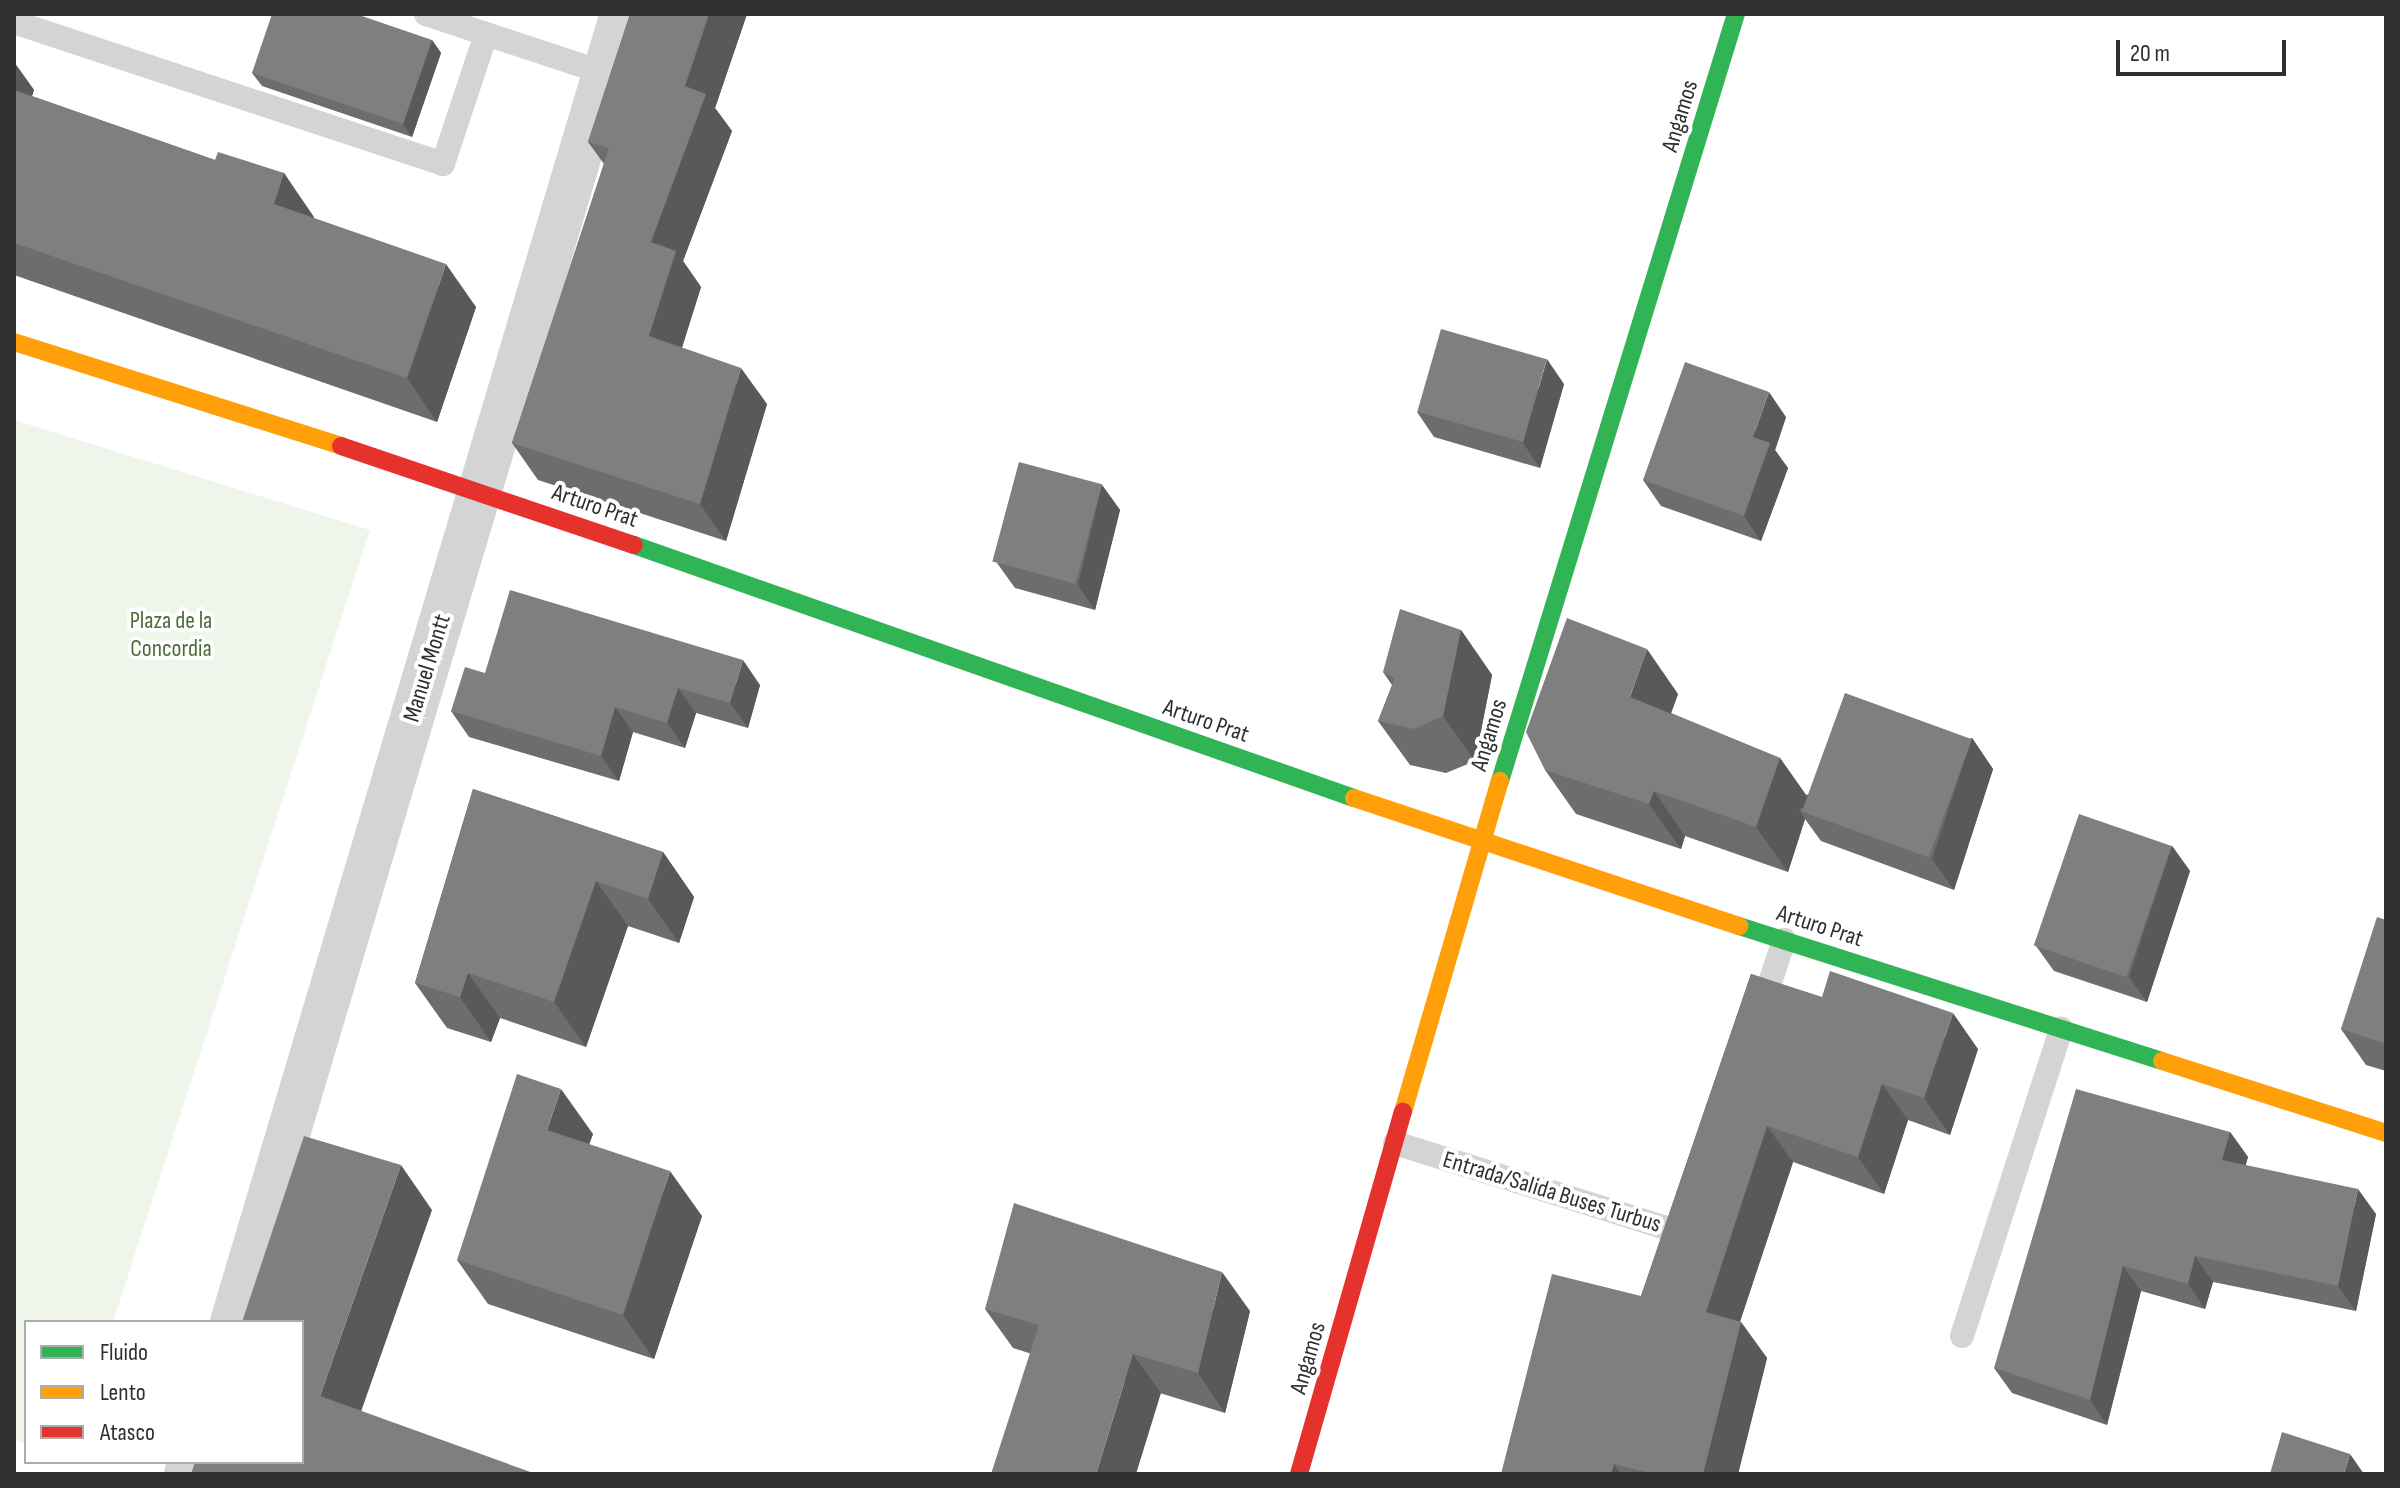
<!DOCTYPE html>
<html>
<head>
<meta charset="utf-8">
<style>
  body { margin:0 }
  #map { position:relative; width:2400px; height:1488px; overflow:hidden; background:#fff; font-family:"Sofia Sans Condensed",sans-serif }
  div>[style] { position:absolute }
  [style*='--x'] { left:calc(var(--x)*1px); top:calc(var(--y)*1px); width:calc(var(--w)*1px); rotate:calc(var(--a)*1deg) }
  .green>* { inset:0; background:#f0f5ec }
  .lane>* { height:24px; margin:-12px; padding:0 12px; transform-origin:12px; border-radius:12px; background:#d4d4d4 }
  .street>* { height:44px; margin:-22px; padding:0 22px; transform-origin:22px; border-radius:22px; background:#d4d4d4 }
  .fast>* { height:18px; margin:-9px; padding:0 9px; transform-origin:9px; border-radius:9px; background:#30b455 }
  .slow>* { height:18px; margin:-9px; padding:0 9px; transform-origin:9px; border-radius:9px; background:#ff9f0a }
  .jam>* { height:18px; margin:-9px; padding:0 9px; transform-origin:9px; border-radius:9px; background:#e5322d }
  .wall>* { inset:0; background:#6d6d6d }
  .shaded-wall>* { inset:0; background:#595959 }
  .building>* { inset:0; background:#7f7f7f; transform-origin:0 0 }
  span { translate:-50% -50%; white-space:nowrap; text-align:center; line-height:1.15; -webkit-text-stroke:8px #fff; paint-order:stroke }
  .street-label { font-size:24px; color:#2f2f2f }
  .park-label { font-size:24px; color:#4b6e39 }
  .frame { position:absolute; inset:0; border:16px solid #2f2f2f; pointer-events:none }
  .legend { position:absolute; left:24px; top:1320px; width:280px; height:144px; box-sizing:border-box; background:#fff; border:2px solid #acacac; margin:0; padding:10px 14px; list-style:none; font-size:24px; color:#2f2f2f }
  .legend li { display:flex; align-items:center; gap:16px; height:40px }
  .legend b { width:40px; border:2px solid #acacac }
  .scale { position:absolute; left:2116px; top:40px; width:170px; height:36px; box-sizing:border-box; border:4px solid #2f2f2f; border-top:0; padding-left:10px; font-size:24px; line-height:28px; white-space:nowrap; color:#2f2f2f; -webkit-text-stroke:6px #fff; paint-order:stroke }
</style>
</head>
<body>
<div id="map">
  <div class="green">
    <i style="clip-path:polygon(14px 420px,370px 530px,113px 1322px,26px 1322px,26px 1444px,14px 1440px)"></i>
  </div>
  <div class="lane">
    <i style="--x:426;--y:14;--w:188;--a:18.3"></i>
    <i style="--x:14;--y:22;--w:452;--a:18.3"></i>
    <i style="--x:443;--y:164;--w:137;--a:-71.7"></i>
    <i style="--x:1761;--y:1010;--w:74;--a:-71.8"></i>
    <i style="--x:1395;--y:1143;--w:307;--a:17.4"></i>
    <i style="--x:1688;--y:1235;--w:8;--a:-67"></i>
    <i style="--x:1962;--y:1336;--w:323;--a:-72.1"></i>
  </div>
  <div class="street">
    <i style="--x:232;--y:1322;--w:1365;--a:-73.4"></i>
    <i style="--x:186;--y:1474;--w:13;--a:-72"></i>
  </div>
  <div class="fast">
    <i style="--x:634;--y:545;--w:763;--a:19.36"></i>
    <i style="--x:1500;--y:781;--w:802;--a:-72.9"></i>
    <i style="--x:1739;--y:926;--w:444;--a:17.7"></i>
  </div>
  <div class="slow">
    <i style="--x:14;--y:342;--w:343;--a:17.6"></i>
    <i style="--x:1354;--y:798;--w:406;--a:18.4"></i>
    <i style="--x:2162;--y:1061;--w:235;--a:17.8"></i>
    <i style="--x:1403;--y:1112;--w:345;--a:-73.7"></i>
  </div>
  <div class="jam">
    <i style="--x:341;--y:446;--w:309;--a:18.7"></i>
    <i style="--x:1299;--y:1474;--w:377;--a:-74"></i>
  </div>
  <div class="wall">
    <i style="clip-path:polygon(630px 14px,747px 14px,715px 108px,732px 131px,683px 261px,701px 287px,682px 348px,767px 404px,726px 541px,538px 480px,512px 443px,604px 164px,588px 142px)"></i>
    <i style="clip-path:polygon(432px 40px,441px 53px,412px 137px,262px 86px,252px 73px)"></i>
    <i style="clip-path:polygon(14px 62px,34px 90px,32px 96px,215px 160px,284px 173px,313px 218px,476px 307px,437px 422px,14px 275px)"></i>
    <i style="clip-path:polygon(1564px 384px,1540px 468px,1434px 437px,1417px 412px)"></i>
    <i style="clip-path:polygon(1786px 417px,1775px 450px,1788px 468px,1761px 541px,1661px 506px,1643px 480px)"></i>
    <i style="clip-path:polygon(1102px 485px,1120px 510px,1095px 610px,1015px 588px,997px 563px)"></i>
    <i style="clip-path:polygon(1461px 630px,1492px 675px,1475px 761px,1446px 773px,1410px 765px,1378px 721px,1392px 685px,1383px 672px)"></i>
    <i style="clip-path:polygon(485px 673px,760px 685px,748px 728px,696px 713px,685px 748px,633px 732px,619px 781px,469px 737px,451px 711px)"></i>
    <i style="clip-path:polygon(1678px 694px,1671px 713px,1780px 758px,1806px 795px,1972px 738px,1993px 769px,1954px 890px,1821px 841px,1805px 819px,1788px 872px,1685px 836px,1681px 849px,1576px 814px,1545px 770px)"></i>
    <i style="clip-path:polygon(473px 789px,663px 852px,694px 897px,679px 943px,628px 926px,586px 1047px,500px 1018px,491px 1042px,447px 1028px,415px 983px)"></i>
    <i style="clip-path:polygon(2172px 846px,2190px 871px,2147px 1002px,2054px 971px,2036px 946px)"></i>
    <i style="clip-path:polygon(2386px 920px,2386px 1071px,2366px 1065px,2341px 1029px)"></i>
    <i style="clip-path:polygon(1751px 974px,1978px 1049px,1950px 1135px,1908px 1120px,1884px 1194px,1793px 1162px,1740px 1321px,1767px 1358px,1738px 1474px,1501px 1474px,1641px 1296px)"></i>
    <i style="clip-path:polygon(2230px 1132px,2248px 1157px,2245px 1165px,2376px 1214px,2356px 1311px,2213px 1282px,2205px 1309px,2141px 1291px,2107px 1425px,2012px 1393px,1994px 1368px)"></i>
    <i style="clip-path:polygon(593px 1134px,589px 1144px,702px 1216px,654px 1359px,488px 1304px,457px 1260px)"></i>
    <i style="clip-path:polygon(985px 1309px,1250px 1311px,1225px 1413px,1013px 1348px)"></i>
  </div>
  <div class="shaded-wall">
    <i style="clip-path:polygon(709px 14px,747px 14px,715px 108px,732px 131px,683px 261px,701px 287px,674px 372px,649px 336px,651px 242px,685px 86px)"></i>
    <i style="clip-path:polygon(432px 40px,441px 53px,412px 137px,403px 124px)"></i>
    <i style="clip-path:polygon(14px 62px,34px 90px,22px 126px,14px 114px)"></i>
    <i style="clip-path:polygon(284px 173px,314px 217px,304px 247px,274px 204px)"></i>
    <i style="clip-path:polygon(446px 264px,476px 307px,437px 422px,407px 378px)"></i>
    <i style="clip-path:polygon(1547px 359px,1564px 384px,1540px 468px,1523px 443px)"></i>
    <i style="clip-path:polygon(741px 368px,767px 404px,726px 541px,700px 504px)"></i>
    <i style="clip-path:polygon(1769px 392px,1786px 417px,1775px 450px,1788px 468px,1761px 541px,1744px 516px,1753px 437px)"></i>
    <i style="clip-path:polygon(1102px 485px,1120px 510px,1095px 610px,1078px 585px)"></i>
    <i style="clip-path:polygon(1461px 630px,1492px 675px,1475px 761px,1443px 716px)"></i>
    <i style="clip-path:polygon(1647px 649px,1678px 694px,1661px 741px,1630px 697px)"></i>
    <i style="clip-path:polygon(743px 660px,760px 685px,748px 728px,730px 703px)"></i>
    <i style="clip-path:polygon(678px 688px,696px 713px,685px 748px,667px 723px)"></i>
    <i style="clip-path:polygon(615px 707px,633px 732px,619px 781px,601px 756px)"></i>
    <i style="clip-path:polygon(1972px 738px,1993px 769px,1954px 890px,1932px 859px)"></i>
    <i style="clip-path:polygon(1780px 758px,1811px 802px,1799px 810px,1805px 819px,1788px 872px,1756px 827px)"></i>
    <i style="clip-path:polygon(1654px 791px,1685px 836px,1681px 849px,1649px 804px)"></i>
    <i style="clip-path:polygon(2172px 846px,2190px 871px,2147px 1002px,2129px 977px)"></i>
    <i style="clip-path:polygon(663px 852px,694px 897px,679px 943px,648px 899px)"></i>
    <i style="clip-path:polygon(596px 881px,628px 926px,586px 1047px,554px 1002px)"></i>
    <i style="clip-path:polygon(468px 973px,500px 1018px,491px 1042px,460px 997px)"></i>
    <i style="clip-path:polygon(1953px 1013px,1978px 1049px,1950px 1135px,1924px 1098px)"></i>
    <i style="clip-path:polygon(1882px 1084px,1908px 1120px,1884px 1194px,1858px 1157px)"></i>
    <i style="clip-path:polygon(561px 1089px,593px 1134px,578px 1175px,547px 1130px)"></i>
    <i style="clip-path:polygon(1767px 1126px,1793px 1162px,1731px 1349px,1706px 1312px)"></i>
    <i style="clip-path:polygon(2230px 1132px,2248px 1157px,2240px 1186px,2222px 1160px)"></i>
    <i style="clip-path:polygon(401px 1165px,432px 1210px,351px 1440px,320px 1396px)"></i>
    <i style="clip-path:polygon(670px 1171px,702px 1216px,654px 1359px,623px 1315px)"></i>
    <i style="clip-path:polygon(2358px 1189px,2376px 1214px,2356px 1311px,2338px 1286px)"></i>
    <i style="clip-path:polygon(2195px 1256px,2213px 1282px,2205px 1309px,2188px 1284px)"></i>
    <i style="clip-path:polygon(2123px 1266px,2141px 1291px,2107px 1425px,2090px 1400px)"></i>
    <i style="clip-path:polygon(1222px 1272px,1250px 1311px,1225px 1413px,1198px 1373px)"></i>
    <i style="clip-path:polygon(1741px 1322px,1767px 1358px,1738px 1474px,1703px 1474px)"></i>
    <i style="clip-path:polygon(1133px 1354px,1161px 1393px,1136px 1474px,1096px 1474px)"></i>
    <i style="clip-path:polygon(2350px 1454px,2364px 1474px,2344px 1474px)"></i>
    <i style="clip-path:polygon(1614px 1464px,1621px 1474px,1611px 1474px)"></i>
  </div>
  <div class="building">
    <i style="clip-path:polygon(272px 14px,356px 14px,432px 40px,403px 124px,252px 73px)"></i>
    <i style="clip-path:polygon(630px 14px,709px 14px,685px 86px,706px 94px,651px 242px,676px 251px,649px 336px,741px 368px,700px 504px,512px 443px,609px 148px,588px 142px)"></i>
    <i style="clip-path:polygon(14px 90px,215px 160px,218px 152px,284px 173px,274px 204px,446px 264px,407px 378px,14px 243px)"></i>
    <i style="left:1441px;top:329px;width:110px;height:86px;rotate:16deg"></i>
    <i style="clip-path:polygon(1685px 362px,1769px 392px,1753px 437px,1770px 443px,1744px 516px,1643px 480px)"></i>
    <i style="left:1019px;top:462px;width:86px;height:103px;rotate:15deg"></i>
    <i style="clip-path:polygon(510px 590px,743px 660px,730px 703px,678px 688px,667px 723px,615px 707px,601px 756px,451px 711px,465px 667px,485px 673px)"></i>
    <i style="clip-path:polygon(1400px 609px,1461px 630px,1443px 716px,1414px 729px,1378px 721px,1395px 678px,1383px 672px)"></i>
    <i style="clip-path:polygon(1567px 618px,1647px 649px,1630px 697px,1780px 758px,1756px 827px,1654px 791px,1649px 804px,1545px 770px,1526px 732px)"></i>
    <i style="left:1845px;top:693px;width:135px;height:126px;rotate:20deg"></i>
    <i style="clip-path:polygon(473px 789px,663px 852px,648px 899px,596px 881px,554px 1002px,468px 973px,460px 997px,415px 983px)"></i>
    <i style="left:2079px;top:814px;width:98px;height:139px;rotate:19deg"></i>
    <i style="clip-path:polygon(2377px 917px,2386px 920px,2386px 1044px,2341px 1029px)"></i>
    <i style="clip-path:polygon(1830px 971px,1953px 1013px,1924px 1098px,1882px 1084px,1858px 1157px,1767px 1126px,1706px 1312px,1741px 1322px,1703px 1474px,1653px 1474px,1614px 1464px,1611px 1474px,1501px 1474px,1552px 1274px,1641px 1296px,1751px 974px,1822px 997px)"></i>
    <i style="clip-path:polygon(517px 1074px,561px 1089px,547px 1130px,670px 1171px,623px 1315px,457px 1260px)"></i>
    <i style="clip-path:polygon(2076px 1089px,2230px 1132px,2222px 1160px,2358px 1189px,2338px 1286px,2195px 1256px,2188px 1284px,2123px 1266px,2090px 1400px,1994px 1368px)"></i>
    <i style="clip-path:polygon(304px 1136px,401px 1165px,320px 1396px,536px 1474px,191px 1474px,195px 1462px,302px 1462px,302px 1322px,242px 1322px)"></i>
    <i style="clip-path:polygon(1014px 1203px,1222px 1272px,1198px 1373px,1133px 1354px,1096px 1474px,991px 1474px,1039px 1325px,985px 1309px)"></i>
    <i style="clip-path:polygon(2282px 1432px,2350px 1454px,2344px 1474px,2270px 1474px)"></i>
  </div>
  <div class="street-label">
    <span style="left:1680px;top:116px;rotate:-73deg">Angamos</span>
    <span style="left:595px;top:506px;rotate:19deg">Arturo Prat</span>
    <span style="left:427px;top:668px;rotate:-73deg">Manuel Montt</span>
    <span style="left:1206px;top:721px;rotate:19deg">Arturo Prat</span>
    <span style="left:1489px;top:735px;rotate:-73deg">Angamos</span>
    <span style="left:1820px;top:926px;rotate:18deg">Arturo Prat</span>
    <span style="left:1552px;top:1192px;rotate:17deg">Entrada/Salida Buses Turbus</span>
    <span style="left:1308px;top:1358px;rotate:-74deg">Angamos</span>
  </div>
  <div class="park-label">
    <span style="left:171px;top:635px">Plaza de la<br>Concordia</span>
  </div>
  <div class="frame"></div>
  <ul class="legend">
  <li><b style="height:10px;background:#30b455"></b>Fluido</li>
  <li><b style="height:10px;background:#ff9f0a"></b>Lento</li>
  <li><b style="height:10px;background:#e5322d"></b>Atasco</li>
  </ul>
  <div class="scale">20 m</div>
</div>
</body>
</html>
